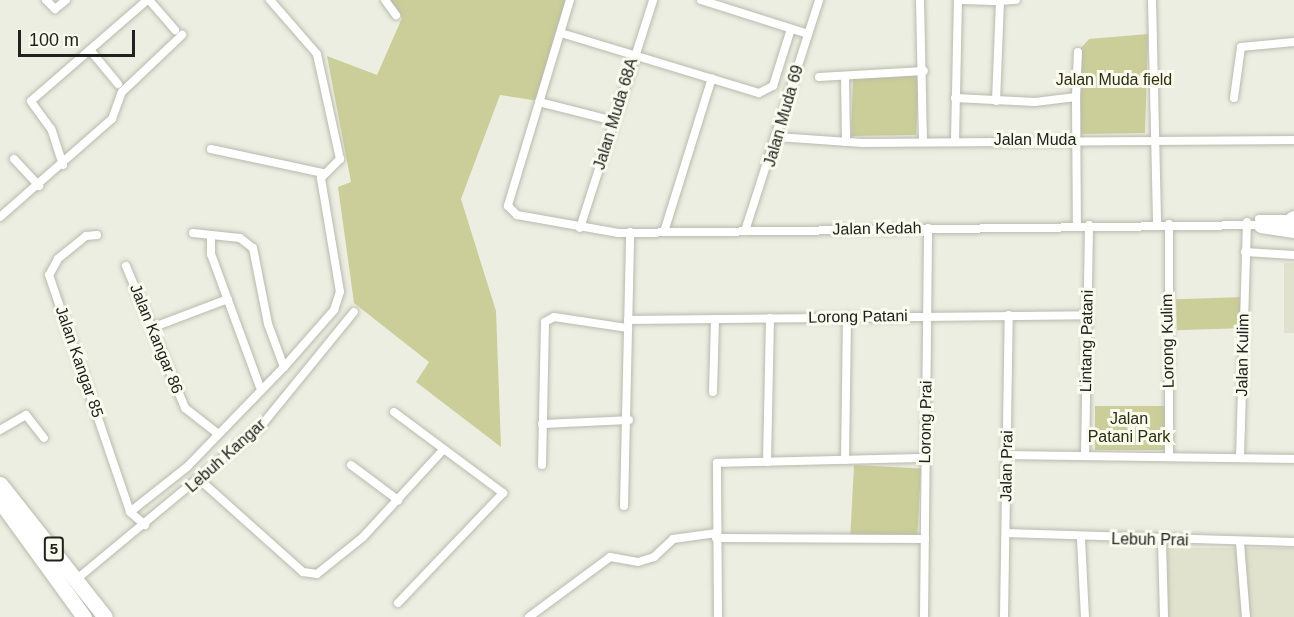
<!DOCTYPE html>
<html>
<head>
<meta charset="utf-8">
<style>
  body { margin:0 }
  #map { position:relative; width:1294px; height:617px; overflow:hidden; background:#edeee2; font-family:Helvetica,sans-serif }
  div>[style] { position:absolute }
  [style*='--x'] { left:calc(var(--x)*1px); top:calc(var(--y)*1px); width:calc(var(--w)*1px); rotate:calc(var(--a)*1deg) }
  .built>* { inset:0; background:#e1e2ce; transform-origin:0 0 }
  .green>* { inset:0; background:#cbce98; transform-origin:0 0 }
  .roads { filter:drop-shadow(0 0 2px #b9baae) drop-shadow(0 0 2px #b9baae) }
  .street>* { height:8px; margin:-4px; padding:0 4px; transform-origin:4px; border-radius:4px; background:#fff }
  .highway>* { height:15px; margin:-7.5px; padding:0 7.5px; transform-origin:7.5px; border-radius:7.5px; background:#fff }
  span { translate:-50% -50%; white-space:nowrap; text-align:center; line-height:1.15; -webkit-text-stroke:6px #fafbef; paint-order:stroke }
  .shield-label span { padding:2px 4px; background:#fafbef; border:2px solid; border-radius:4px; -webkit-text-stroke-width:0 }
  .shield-label { font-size:15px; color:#21211d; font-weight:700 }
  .park-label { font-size:16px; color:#2d2e0e }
  .street-label { font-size:16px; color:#21211d }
  .scale { position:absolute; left:18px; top:30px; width:117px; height:27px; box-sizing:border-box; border:3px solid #21211d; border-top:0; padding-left:8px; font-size:18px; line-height:21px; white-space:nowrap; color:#21211d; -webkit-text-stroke:4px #fafbef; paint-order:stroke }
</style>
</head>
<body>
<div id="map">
  <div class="built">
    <i style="left:1284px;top:263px;width:10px;height:70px"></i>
    <i style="left:1166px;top:548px;width:128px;height:69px"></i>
  </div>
  <div class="green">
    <i style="clip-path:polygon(389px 0,570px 0,539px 101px,500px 95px,461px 199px,496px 311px,501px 447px,416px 382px,429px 362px,354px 303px,338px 187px,351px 182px,327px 56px,377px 75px,402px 18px)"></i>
    <i style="clip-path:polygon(1148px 34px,1145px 133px,1081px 134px,1081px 48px,1089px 39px)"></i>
    <i style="clip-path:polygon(919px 75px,916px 135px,851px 136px,853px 79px)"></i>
    <i style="left:1244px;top:297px;width:31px;height:68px;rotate:88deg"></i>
    <i style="left:1095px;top:406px;width:71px;height:44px"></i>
    <i style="left:854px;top:465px;width:67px;height:70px;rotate:3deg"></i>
  </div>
  <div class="roads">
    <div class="street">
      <i style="--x:46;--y:0;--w:13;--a:45"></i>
      <i style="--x:55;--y:9;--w:14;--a:-39"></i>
      <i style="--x:149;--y:0;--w:40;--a:49"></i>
      <i style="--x:385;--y:0;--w:19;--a:54"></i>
      <i style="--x:570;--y:0;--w:215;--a:106.8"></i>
      <i style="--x:508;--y:206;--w:13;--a:45"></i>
      <i style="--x:517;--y:215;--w:103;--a:10.1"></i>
      <i style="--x:618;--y:233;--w:646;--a:-0.71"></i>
      <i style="--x:701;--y:0;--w:112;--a:17.6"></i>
      <i style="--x:920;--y:0;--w:142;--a:88.8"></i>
      <i style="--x:962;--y:0;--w:38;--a:2"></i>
      <i style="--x:1152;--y:0;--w:224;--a:88.7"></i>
      <i style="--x:561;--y:33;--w:207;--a:16.9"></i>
      <i style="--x:759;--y:93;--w:16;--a:-27"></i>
      <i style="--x:773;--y:86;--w:60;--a:-72.5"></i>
      <i style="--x:90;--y:50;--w:44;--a:50.5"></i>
      <i style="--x:845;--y:76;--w:66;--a:89.1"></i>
      <i style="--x:819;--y:77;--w:105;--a:-3.3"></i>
      <i style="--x:1076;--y:97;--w:45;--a:-87.5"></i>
      <i style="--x:955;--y:98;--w:80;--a:2.9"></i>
      <i style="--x:1035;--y:102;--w:41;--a:-7"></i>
      <i style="--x:1076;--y:97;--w:128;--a:89.6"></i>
      <i style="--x:1234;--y:98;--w:51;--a:-82.2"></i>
      <i style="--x:1241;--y:47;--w:53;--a:-5.4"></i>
      <i style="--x:996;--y:101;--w:100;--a:-87.7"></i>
      <i style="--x:1000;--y:1;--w:16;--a:-4"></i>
      <i style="--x:539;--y:102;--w:77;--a:14.2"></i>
      <i style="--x:777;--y:137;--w:86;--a:4"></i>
      <i style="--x:863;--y:143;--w:431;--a:-0.4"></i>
      <i style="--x:955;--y:141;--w:141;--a:-88.8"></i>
      <i style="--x:211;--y:149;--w:115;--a:12.1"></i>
      <i style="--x:14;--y:159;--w:37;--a:47"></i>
      <i style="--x:63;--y:165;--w:38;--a:-108"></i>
      <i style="--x:51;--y:129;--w:34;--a:-126"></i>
      <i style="--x:31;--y:101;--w:154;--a:-41"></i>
      <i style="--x:0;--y:217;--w:149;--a:-41.2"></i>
      <i style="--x:112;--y:119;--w:29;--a:-70"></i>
      <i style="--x:122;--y:92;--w:83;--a:-43.5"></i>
      <i style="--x:1259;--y:219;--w:35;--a:0"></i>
      <i style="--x:580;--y:228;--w:239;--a:-72.2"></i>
      <i style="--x:745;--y:231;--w:243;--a:-72.2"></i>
      <i style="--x:664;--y:232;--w:161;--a:-72.7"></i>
      <i style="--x:193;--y:233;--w:47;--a:6.1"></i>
      <i style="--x:240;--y:238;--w:16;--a:38"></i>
      <i style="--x:253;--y:248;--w:77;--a:78.8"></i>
      <i style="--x:268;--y:324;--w:46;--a:69.6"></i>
      <i style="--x:97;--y:235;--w:11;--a:175"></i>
      <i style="--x:86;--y:236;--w:36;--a:141"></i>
      <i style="--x:58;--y:259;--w:18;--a:119"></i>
      <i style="--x:49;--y:275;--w:250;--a:71.1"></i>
      <i style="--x:211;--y:235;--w:19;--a:90"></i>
      <i style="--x:211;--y:254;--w:142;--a:69.8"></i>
      <i style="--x:1245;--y:252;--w:49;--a:3.5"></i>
      <i style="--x:126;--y:266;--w:154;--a:67.4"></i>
      <i style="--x:185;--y:408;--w:41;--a:38"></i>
      <i style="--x:628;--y:320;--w:459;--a:-0.6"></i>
      <i style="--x:154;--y:327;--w:79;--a:-20.7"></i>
      <i style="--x:713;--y:392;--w:73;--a:-88.4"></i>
      <i style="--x:394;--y:412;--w:136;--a:36.6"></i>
      <i style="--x:503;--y:493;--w:152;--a:133.7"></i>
      <i style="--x:542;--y:424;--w:87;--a:-2.6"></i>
      <i style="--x:0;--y:430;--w:30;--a:-30"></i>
      <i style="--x:26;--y:415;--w:29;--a:52"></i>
      <i style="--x:1007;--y:455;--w:287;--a:0.8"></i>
      <i style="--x:1085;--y:456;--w:231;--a:-89"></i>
      <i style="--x:1169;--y:457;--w:233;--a:-90"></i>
      <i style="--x:1240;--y:457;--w:235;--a:-88.3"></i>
      <i style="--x:845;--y:460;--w:143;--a:-89.2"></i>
      <i style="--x:767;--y:462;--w:144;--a:-88.8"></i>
      <i style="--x:351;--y:465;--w:59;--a:36.7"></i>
      <i style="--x:542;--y:465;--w:143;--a:-88.8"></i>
      <i style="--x:545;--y:322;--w:10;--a:-29"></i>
      <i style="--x:554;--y:317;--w:75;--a:8.5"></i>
      <i style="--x:200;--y:480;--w:138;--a:41.8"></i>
      <i style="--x:303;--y:572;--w:14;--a:8"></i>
      <i style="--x:317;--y:574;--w:59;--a:-38.8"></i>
      <i style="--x:363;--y:537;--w:118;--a:-47.4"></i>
      <i style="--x:624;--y:506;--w:274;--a:-88.7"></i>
      <i style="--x:130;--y:512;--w:73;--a:-38.3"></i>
      <i style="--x:187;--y:467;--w:139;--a:-45.9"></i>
      <i style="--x:284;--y:367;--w:76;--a:-48.7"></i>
      <i style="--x:334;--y:310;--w:19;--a:-72"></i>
      <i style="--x:340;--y:292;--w:116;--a:-99.5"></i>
      <i style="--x:321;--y:178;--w:27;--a:-45"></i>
      <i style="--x:340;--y:159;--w:107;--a:-102.4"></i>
      <i style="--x:317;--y:54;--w:72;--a:-131"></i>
      <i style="--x:130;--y:512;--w:20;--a:41"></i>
      <i style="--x:1006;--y:533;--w:288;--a:1.8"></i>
      <i style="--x:716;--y:538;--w:209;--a:0.3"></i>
      <i style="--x:1081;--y:539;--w:78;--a:87.1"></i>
      <i style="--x:1162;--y:540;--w:77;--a:88.5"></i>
      <i style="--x:1240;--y:543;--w:74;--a:85.4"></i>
      <i style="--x:78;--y:578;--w:238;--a:-39.7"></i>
      <i style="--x:261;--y:426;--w:147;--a:-50.8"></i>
      <i style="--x:529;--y:617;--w:101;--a:-36.5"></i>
      <i style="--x:610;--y:557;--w:28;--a:10"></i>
      <i style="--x:638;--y:562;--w:17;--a:-17"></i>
      <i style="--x:654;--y:557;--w:26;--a:-43"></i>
      <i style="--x:673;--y:539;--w:44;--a:-7.8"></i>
      <i style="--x:718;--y:617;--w:154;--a:-90.4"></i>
      <i style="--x:717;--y:463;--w:209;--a:-1.4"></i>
      <i style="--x:924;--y:617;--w:389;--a:-89.4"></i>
      <i style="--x:1004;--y:617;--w:302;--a:-89.1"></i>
    </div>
    <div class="highway">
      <i style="--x:1292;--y:219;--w:2;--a:-27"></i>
      <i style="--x:1261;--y:225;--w:33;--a:9"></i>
      <i style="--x:0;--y:484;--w:169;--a:51.7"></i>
      <i style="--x:0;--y:501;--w:143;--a:54.1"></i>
    </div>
  </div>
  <div class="shield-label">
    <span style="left:54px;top:549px">5</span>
  </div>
  <div class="park-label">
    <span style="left:1114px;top:80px">Jalan Muda field</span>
    <span style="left:1129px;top:428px">Jalan<br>Patani Park</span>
  </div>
  <div class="street-label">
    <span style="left:616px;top:114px;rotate:-73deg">Jalan Muda 68A</span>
    <span style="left:784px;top:116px;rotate:-74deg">Jalan Muda 69</span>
    <span style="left:1035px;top:140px">Jalan Muda</span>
    <span style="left:877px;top:229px;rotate:-1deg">Jalan Kedah</span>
    <span style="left:858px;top:317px;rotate:-1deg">Lorong Patani</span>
    <span style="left:156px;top:339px;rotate:68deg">Jalan Kangar 86</span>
    <span style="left:1087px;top:341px;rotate:-89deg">Lintang Patani</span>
    <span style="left:1168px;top:341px;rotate:-91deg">Lorong Kulim</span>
    <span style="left:1243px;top:355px;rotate:-89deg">Jalan Kulim</span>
    <span style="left:79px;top:362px;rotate:71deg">Jalan Kangar 85</span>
    <span style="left:926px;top:422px;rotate:-89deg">Lorong Prai</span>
    <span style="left:226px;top:456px;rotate:-42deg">Lebuh Kangar</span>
    <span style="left:1007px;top:466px;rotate:-89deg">Jalan Prai</span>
    <span style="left:1150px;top:540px;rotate:1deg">Lebuh Prai</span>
  </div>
  <div class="scale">100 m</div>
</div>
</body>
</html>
